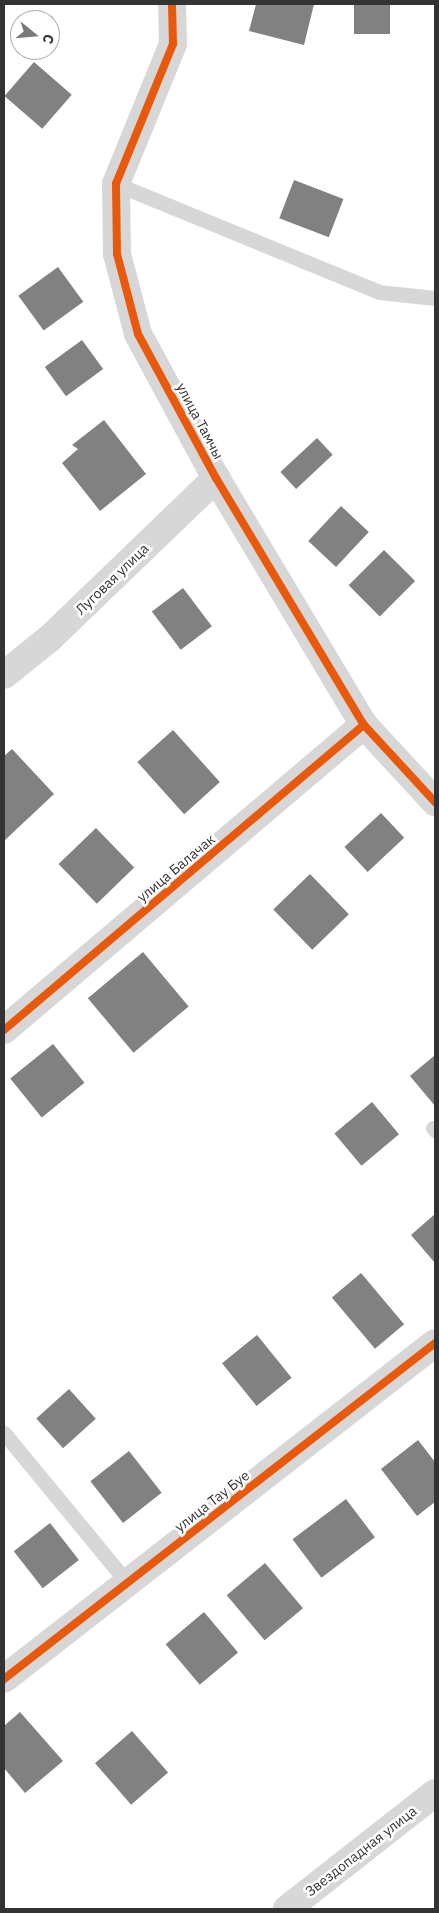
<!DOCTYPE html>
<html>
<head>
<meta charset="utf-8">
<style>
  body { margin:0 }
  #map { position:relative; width:439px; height:1913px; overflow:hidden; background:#fff; font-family:"IBM Plex Sans",sans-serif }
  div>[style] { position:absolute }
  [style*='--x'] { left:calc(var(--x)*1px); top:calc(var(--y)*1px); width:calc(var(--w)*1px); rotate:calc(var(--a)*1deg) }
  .building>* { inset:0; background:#818181; transform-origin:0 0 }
  .lane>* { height:15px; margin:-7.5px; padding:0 7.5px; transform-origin:7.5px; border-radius:7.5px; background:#d7d7d7 }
  .street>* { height:28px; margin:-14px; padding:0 14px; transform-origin:14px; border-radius:14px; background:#d7d7d7 }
  .cycleway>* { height:8px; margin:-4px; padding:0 4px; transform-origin:4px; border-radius:4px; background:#e8590c }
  span { translate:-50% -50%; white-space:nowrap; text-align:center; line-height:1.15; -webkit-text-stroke:5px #fff; paint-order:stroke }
  .street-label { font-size:14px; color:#333 }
  .frame { position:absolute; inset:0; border:5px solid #333; pointer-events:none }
  .north { position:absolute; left:10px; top:10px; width:50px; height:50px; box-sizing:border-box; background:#fff; border:1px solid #adadad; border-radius:50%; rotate:107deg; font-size:14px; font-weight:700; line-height:20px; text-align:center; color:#333 }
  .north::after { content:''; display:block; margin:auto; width:18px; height:22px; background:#7a7a7a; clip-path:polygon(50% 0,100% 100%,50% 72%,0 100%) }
</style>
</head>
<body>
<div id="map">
  <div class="building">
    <i style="clip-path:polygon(256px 4px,314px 4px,304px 45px,249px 31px)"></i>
    <i style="left:354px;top:4px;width:36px;height:30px"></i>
    <i style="left:34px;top:62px;width:50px;height:45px;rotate:41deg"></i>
    <i style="left:294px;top:180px;width:53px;height:41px;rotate:21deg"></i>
    <i style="left:58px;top:267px;width:43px;height:49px;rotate:54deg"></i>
    <i style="left:82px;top:340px;width:36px;height:46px;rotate:54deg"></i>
    <i style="clip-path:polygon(104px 420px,146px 474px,100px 511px,62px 463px,78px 449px,72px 445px)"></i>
    <i style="left:317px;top:438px;width:23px;height:50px;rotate:47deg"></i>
    <i style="left:341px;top:506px;width:38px;height:48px;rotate:43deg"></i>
    <i style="left:384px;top:550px;width:44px;height:50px;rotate:45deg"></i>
    <i style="left:183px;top:588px;width:48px;height:39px;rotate:53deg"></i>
    <i style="left:173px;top:730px;width:70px;height:48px;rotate:48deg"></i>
    <i style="clip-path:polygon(12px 749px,54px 794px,4px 841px,4px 756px)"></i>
    <i style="left:381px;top:813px;width:34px;height:50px;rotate:47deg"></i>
    <i style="left:96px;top:828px;width:55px;height:52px;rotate:46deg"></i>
    <i style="left:310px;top:874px;width:56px;height:51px;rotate:46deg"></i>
    <i style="left:143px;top:952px;width:71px;height:72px;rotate:50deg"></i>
    <i style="left:53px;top:1044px;width:50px;height:55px;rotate:51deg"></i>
    <i style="clip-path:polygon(435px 1055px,435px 1106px,410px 1076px)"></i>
    <i style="left:372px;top:1102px;width:42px;height:49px;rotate:50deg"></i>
    <i style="clip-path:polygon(435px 1214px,435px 1263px,411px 1235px)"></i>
    <i style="left:361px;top:1273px;width:67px;height:38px;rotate:50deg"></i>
    <i style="left:257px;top:1335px;width:55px;height:45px;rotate:51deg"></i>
    <i style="left:69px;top:1389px;width:40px;height:44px;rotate:48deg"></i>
    <i style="clip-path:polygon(418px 1440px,435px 1462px,435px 1502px,417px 1516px,381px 1469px)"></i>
    <i style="left:129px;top:1451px;width:53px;height:49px;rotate:52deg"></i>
    <i style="left:346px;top:1499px;width:48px;height:67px;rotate:53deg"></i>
    <i style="left:50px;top:1523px;width:47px;height:46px;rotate:52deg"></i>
    <i style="left:265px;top:1563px;width:59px;height:50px;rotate:50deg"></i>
    <i style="left:204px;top:1612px;width:53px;height:50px;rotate:50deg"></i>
    <i style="clip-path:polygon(20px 1712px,63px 1761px,25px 1793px,4px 1768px,4px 1726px)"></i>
    <i style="left:132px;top:1731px;width:55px;height:49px;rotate:49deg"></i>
  </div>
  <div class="lane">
    <i style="--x:116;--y:184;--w:284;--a:22.3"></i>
    <i style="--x:379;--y:292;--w:56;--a:6.1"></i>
    <i style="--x:433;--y:1128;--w:3;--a:45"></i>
    <i style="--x:4;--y:1433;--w:193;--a:50.5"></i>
  </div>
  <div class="street">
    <i style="--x:172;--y:4;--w:40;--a:88.6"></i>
    <i style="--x:173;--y:44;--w:151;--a:112.2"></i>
    <i style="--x:116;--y:184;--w:70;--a:89.2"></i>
    <i style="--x:117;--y:254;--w:83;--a:75.3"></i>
    <i style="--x:138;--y:334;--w:164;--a:61.6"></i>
    <i style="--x:216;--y:478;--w:288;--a:59.1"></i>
    <i style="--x:364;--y:725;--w:105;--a:47.3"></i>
    <i style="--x:4;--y:675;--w:59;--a:-38.8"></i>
    <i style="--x:50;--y:638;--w:231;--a:-43.9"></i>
    <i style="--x:4;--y:1030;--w:472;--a:-40.3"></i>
    <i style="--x:4;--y:1679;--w:546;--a:-37.94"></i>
    <i style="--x:287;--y:1909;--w:188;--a:-38.1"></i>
  </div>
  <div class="cycleway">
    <i style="--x:172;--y:4;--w:40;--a:88.6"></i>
    <i style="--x:173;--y:44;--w:151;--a:112.2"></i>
    <i style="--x:116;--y:184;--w:70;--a:89.2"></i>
    <i style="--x:117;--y:254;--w:83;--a:75.3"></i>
    <i style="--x:138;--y:334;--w:164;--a:61.6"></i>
    <i style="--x:216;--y:478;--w:288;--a:59.1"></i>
    <i style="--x:364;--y:725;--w:105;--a:47.3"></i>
    <i style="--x:4;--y:1030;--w:472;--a:-40.3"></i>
    <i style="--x:4;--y:1679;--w:546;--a:-37.94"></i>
  </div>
  <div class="street-label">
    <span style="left:200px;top:421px;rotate:62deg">улица Тамчы</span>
    <span style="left:112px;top:579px;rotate:-44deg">Луговая улица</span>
    <span style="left:176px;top:868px;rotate:-40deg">улица Балачак</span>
    <span style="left:212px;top:1501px;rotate:-38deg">улица Тау Буе</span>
    <span style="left:361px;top:1851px;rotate:-38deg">Звездопадная улица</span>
  </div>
  <div class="frame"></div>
  <div class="north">С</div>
</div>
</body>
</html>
